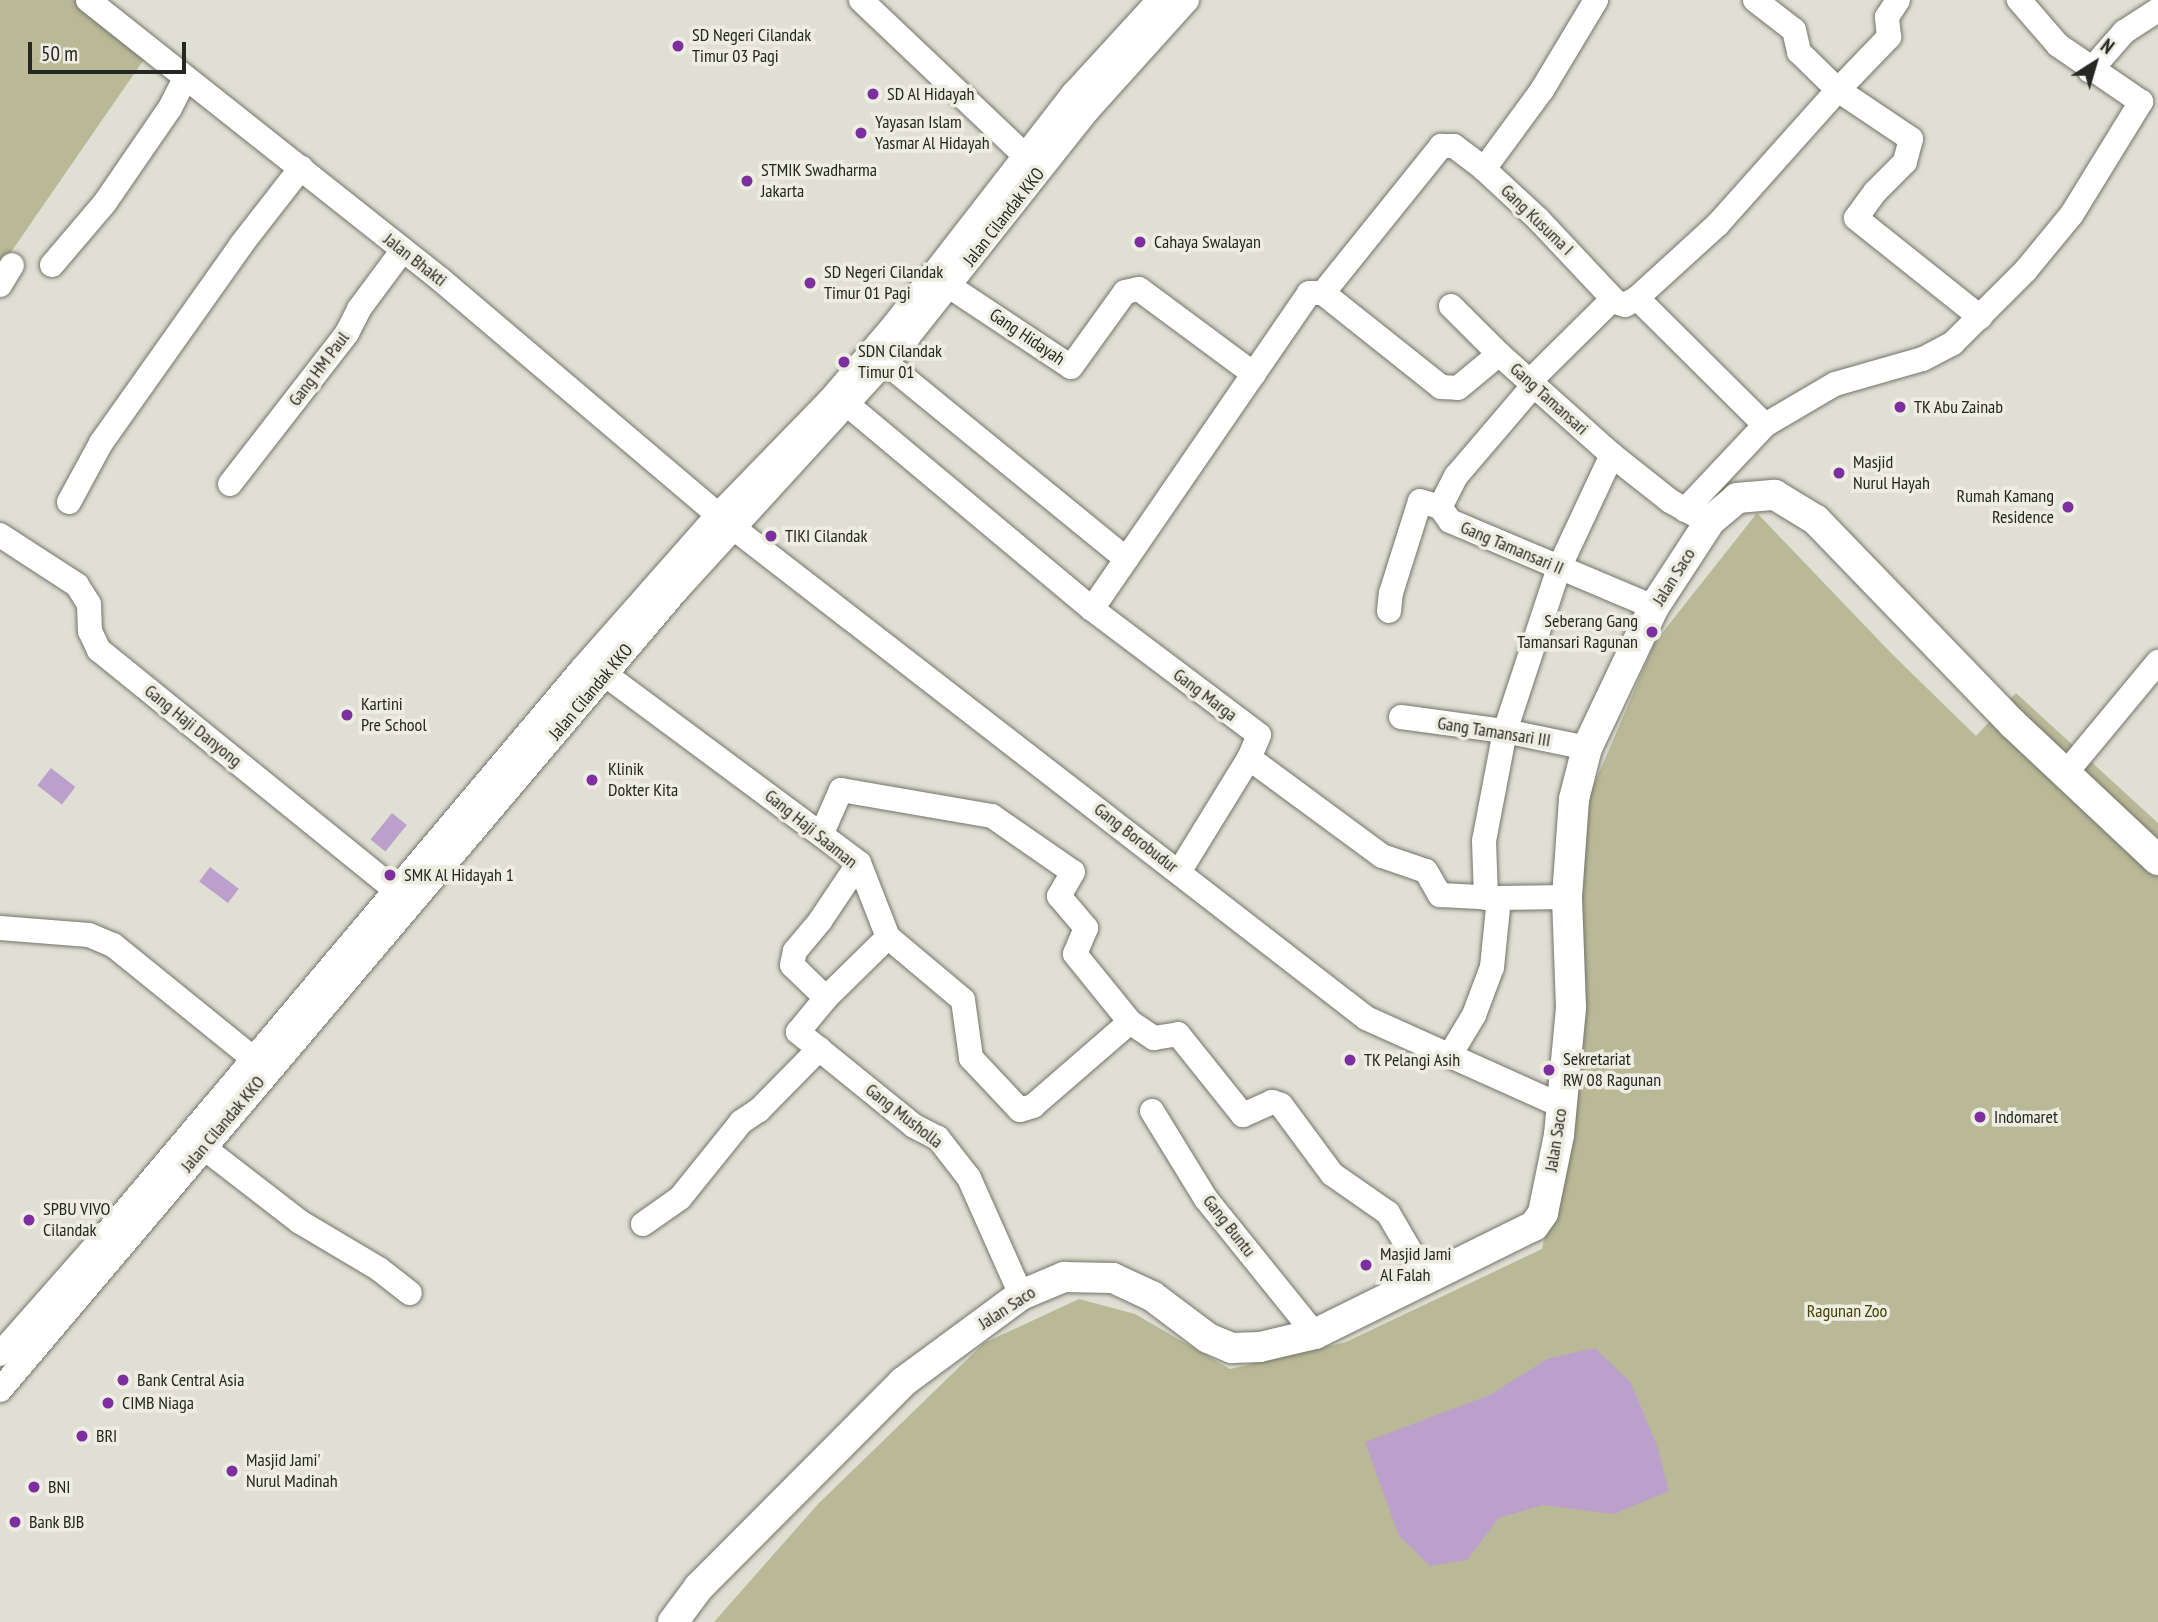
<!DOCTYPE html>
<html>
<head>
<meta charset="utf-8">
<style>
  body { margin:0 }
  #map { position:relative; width:2158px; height:1622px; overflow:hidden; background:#dfdfd4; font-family:"PT Sans Narrow",sans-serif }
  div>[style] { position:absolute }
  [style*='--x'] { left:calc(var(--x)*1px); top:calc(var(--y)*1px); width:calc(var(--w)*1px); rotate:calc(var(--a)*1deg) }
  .green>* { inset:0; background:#b9b998 }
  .water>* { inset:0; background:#bba0cb; transform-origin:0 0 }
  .roads { filter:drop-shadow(0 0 2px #747469) drop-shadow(0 0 2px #747469) }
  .minor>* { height:24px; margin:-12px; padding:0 12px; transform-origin:12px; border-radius:12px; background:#fff }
  .major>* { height:30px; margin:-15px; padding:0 15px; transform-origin:15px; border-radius:15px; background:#fff }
  .dots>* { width:19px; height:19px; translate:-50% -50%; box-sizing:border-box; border:4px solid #edede1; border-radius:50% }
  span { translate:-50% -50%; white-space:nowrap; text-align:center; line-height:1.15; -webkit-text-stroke:7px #edede1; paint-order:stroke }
  .poi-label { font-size:18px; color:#272722 }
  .left { translate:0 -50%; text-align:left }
  .right { translate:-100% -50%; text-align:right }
  .street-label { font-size:18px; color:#272722 }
  .park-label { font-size:18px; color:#454201 }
  .north { position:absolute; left:2060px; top:28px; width:70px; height:70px; -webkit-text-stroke:5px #edede1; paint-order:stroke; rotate:37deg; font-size:19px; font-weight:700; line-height:28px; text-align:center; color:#272722 }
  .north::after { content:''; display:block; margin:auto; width:24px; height:32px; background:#272722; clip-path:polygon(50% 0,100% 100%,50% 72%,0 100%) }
  .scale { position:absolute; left:28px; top:42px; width:158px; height:32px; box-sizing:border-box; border:4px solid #272722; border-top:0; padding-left:9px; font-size:21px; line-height:24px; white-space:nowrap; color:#272722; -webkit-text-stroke:5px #edede1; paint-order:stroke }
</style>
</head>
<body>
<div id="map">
  <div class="green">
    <i style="clip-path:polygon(0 0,104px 0,156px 42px,0 268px)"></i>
    <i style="clip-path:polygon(1757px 513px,1892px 654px,1976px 736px,2016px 693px,2158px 823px,2158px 1622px,714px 1622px,818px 1504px,984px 1343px,1079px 1299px,1135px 1314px,1230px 1369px,1346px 1342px,1542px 1249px,1571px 1118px,1576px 962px,1590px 794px,1655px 642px)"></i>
  </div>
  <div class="water">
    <i style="left:51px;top:768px;width:31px;height:22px;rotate:38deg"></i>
    <i style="left:392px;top:813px;width:19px;height:34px;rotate:39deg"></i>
    <i style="left:210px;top:867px;width:36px;height:18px;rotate:37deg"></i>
    <i style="clip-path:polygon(1595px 1348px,1631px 1383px,1657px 1446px,1669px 1491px,1614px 1514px,1543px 1505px,1499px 1518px,1467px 1560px,1430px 1566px,1399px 1536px,1365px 1442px,1490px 1395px,1547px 1359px)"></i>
  </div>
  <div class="roads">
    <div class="minor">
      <i style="--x:88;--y:0;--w:449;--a:38.4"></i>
      <i style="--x:440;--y:279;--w:387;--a:40.3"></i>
      <i style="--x:735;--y:529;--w:798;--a:37.77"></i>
      <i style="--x:1366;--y:1018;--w:215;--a:24.2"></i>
      <i style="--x:861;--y:0;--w:243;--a:43.5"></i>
      <i style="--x:1755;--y:0;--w:49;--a:37.6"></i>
      <i style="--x:1794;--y:30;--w:23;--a:77"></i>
      <i style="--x:1799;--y:52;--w:54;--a:44.3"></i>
      <i style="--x:1838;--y:90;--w:88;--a:33.9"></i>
      <i style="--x:1911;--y:139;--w:24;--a:105"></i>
      <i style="--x:1905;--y:162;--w:42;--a:135"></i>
      <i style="--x:1875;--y:192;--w:32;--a:126"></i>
      <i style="--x:1856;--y:218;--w:159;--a:38.6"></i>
      <i style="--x:2090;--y:71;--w:52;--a:-48.9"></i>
      <i style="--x:2124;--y:32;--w:40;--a:-32.9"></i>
      <i style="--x:1484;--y:169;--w:98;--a:-53.7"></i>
      <i style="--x:1542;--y:90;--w:105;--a:-59"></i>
      <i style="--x:52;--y:265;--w:80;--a:-49.6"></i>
      <i style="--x:104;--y:204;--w:116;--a:-55.5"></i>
      <i style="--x:170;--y:108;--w:34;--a:-63"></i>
      <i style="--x:0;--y:285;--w:23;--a:-59"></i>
      <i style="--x:949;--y:286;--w:146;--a:33.6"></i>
      <i style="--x:1071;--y:367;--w:92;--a:-54.2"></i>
      <i style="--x:1125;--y:292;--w:14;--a:-12"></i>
      <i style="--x:1139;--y:289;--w:143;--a:36.5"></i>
      <i style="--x:1323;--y:293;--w:189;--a:-51.2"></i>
      <i style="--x:1441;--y:146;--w:13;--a:0"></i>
      <i style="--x:1454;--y:146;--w:38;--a:37"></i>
      <i style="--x:1484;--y:169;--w:74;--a:42.8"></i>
      <i style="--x:1538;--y:219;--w:114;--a:46.8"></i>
      <i style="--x:1616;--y:302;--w:9;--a:18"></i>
      <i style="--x:1625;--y:305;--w:14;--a:-30"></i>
      <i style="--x:1637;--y:298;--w:110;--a:-42.4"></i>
      <i style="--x:1718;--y:224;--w:180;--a:-48.2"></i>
      <i style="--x:1838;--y:90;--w:74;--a:-46.1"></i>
      <i style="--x:1889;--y:37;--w:20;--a:-96"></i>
      <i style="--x:1887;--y:17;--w:20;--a:-57"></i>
      <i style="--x:1323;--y:293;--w:151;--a:38.5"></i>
      <i style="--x:1441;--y:387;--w:17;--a:3"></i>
      <i style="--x:1458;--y:388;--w:53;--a:-39.7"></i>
      <i style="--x:1499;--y:354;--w:152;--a:41.8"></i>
      <i style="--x:1612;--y:455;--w:74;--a:38.4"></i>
      <i style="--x:1670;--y:501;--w:33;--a:29"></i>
      <i style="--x:1637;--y:298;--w:180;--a:44.8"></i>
      <i style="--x:1451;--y:306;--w:68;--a:45"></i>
      <i style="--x:886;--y:363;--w:310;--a:39.2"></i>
      <i style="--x:1529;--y:382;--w:118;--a:-44.7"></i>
      <i style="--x:1533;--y:386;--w:118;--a:130.5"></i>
      <i style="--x:1456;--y:476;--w:35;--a:117"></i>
      <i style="--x:1440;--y:507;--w:17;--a:54"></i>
      <i style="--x:1450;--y:521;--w:221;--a:22.9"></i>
      <i style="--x:848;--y:405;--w:318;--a:39.9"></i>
      <i style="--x:1092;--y:609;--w:209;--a:37"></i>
      <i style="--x:1259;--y:735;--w:25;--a:113"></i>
      <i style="--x:1249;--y:758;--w:165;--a:36.4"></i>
      <i style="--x:1382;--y:856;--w:46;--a:18.8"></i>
      <i style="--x:1426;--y:871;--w:28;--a:60"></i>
      <i style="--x:1440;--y:895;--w:59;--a:2.9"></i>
      <i style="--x:1499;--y:898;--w:68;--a:-0.8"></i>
      <i style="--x:230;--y:484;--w:191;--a:-52.2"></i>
      <i style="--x:347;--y:333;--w:27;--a:-63"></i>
      <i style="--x:359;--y:309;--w:72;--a:-53.4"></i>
      <i style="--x:69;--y:502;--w:67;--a:-61.5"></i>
      <i style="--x:101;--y:443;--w:242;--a:-54.7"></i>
      <i style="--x:241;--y:245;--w:98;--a:-52.1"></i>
      <i style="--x:1685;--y:510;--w:117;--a:-46.7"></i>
      <i style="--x:1765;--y:425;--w:81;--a:-30.4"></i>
      <i style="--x:1835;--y:384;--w:91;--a:-15.9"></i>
      <i style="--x:1923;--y:359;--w:34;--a:-28"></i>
      <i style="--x:1953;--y:343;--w:103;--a:-45"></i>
      <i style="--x:2026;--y:270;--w:72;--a:-50.6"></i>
      <i style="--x:2072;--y:214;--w:132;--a:-58.4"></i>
      <i style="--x:2141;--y:102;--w:101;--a:-145.5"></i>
      <i style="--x:2058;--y:45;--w:60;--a:-130.9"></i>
      <i style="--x:0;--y:535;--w:92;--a:33"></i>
      <i style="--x:77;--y:585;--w:22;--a:58"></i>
      <i style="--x:89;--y:604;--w:27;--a:88"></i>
      <i style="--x:90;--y:631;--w:21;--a:65"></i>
      <i style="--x:99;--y:650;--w:396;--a:39"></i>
      <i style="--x:1092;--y:609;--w:383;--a:-55.5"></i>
      <i style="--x:1309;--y:293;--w:14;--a:0"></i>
      <i style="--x:1389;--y:611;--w:18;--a:-84"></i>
      <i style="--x:1391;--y:593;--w:96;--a:-72.5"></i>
      <i style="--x:1420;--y:501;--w:21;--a:17"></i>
      <i style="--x:606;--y:675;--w:315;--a:36.6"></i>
      <i style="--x:859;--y:863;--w:79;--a:68.6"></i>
      <i style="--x:888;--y:937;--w:98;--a:40"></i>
      <i style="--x:963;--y:1000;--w:59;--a:82.1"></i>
      <i style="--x:971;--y:1058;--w:71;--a:46.7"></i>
      <i style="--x:1020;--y:1110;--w:14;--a:-17"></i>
      <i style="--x:1033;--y:1106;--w:128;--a:-40.9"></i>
      <i style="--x:1401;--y:717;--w:105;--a:7.7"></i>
      <i style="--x:1505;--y:731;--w:84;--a:11.7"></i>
      <i style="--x:2065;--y:774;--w:146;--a:-50.3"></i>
      <i style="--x:822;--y:833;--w:47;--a:-66.2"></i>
      <i style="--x:841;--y:790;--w:153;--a:9.8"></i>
      <i style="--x:992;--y:816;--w:98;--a:34.7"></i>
      <i style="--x:1073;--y:872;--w:28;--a:120"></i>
      <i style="--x:1059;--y:896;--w:42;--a:49.8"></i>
      <i style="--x:1086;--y:928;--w:28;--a:113"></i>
      <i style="--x:1075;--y:954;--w:87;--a:51"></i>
      <i style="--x:1130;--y:1022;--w:29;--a:34"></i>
      <i style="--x:1154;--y:1038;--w:24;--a:-9"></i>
      <i style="--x:1178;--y:1034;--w:104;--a:51.3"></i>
      <i style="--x:1243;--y:1115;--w:32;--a:-24"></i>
      <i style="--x:1272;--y:1102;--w:9;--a:18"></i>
      <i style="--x:1281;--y:1105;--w:86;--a:53.5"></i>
      <i style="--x:1332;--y:1174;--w:68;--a:34.9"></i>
      <i style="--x:1388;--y:1213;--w:78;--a:59.8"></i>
      <i style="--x:1179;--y:872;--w:134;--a:-58.4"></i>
      <i style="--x:1486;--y:898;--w:57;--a:-92"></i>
      <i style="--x:1484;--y:841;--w:112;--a:-79.2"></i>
      <i style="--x:1505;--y:731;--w:172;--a:-71.7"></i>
      <i style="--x:1559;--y:568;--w:125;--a:-64.9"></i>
      <i style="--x:0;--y:928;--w:89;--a:4.5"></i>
      <i style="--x:89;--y:935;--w:26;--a:23"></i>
      <i style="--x:113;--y:945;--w:196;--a:39"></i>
      <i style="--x:888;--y:937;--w:87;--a:135.5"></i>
      <i style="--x:826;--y:998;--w:44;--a:129.5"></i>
      <i style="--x:798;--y:1032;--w:149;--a:39"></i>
      <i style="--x:914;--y:1126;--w:27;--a:27"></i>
      <i style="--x:938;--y:1138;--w:51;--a:52.2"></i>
      <i style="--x:969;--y:1178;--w:128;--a:66"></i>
      <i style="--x:826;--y:998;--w:47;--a:-135.9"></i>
      <i style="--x:792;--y:965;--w:14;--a:-78"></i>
      <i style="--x:795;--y:951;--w:39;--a:-50"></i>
      <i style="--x:820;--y:921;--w:70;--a:-56.1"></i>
      <i style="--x:1450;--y:1055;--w:47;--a:-59"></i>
      <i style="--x:1474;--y:1015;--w:51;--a:-69.4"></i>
      <i style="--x:1492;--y:967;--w:69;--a:-84.2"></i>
      <i style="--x:1152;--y:1111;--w:103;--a:58.5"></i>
      <i style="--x:1206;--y:1199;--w:174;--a:51.1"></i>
      <i style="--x:203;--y:1147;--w:123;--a:37.7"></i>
      <i style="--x:300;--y:1222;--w:92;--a:30.7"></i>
      <i style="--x:379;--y:1269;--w:39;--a:38"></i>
      <i style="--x:643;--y:1224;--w:45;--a:-35.1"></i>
      <i style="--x:680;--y:1198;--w:97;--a:-51.2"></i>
      <i style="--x:741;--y:1122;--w:22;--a:-34"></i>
      <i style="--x:759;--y:1110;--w:86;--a:-45.5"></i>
      <i style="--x:0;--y:1354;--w:159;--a:-48.6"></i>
      <i style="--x:105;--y:1235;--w:740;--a:-49.88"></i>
      <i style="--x:582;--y:669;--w:205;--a:-48.6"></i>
      <i style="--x:718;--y:515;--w:161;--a:-45.8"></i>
      <i style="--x:830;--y:400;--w:97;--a:-49.6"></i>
      <i style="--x:893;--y:326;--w:294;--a:-52.2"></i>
      <i style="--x:1073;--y:94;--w:127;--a:-47.5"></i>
      <i style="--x:0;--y:1390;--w:1048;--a:-49.76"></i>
      <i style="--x:677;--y:590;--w:343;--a:-47.6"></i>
      <i style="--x:908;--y:337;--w:290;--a:-51.6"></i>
      <i style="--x:1088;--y:110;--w:148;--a:-48"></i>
    </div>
    <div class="major">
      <i style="--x:673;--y:1622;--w:44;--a:-53.4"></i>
      <i style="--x:699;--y:1587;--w:289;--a:-45.1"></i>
      <i style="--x:903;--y:1382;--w:147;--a:-36.4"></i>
      <i style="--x:1021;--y:1295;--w:47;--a:-22.7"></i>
      <i style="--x:1064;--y:1277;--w:49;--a:1.2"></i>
      <i style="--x:1113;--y:1278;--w:43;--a:24.8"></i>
      <i style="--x:1152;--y:1296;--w:70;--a:36.9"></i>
      <i style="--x:1208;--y:1338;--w:26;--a:23"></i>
      <i style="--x:1232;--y:1348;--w:28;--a:-2"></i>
      <i style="--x:1260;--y:1347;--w:57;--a:-13.3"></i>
      <i style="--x:1315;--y:1334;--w:244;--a:-26.3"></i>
      <i style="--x:1534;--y:1226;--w:16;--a:-55"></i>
      <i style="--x:1543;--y:1213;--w:80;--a:-78.4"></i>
      <i style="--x:1559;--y:1135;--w:129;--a:-84.6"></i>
      <i style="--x:1571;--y:1007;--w:110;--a:-92.1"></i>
      <i style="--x:1567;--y:897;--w:98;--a:-85.9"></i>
      <i style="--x:1574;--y:799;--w:53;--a:-75.7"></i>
      <i style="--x:1587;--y:748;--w:156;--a:-64.6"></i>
      <i style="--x:1654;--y:607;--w:103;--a:-56.9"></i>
      <i style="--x:1710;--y:521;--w:35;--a:-40"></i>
      <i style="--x:1737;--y:498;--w:38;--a:-5"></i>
      <i style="--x:1775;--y:495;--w:48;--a:31.4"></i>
      <i style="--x:1816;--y:520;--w:284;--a:46"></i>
      <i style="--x:2013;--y:724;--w:199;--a:43.2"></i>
    </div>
  </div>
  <div class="dots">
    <i style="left:678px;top:46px;background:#7d2fa0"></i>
    <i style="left:873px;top:94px;background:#7d2fa0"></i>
    <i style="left:861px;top:133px;background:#7d2fa0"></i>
    <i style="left:747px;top:181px;background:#7d2fa0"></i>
    <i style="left:1140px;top:242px;background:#7d2fa0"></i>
    <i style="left:810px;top:283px;background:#7d2fa0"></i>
    <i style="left:844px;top:362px;background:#7d2fa0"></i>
    <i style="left:1900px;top:407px;background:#7d2fa0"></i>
    <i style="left:1839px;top:473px;background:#7d2fa0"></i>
    <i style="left:2068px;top:507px;background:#7d2fa0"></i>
    <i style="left:771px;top:536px;background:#7d2fa0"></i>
    <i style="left:1652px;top:632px;background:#7d2fa0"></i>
    <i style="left:347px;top:715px;background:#7d2fa0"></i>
    <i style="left:592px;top:780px;background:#7d2fa0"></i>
    <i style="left:390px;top:875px;background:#7d2fa0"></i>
    <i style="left:1350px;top:1060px;background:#7d2fa0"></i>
    <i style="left:1549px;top:1070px;background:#7d2fa0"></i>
    <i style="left:1980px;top:1117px;background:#7d2fa0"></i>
    <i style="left:29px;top:1220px;background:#7d2fa0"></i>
    <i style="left:1366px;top:1265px;background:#7d2fa0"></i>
    <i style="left:123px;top:1380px;background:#7d2fa0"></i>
    <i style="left:108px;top:1403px;background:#7d2fa0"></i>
    <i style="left:82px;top:1436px;background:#7d2fa0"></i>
    <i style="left:232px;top:1471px;background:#7d2fa0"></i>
    <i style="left:34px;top:1487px;background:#7d2fa0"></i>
    <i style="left:15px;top:1522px;background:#7d2fa0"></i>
  </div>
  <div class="poi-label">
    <span class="left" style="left:692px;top:46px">SD Negeri Cilandak<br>Timur 03 Pagi</span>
    <span class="left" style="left:887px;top:94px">SD Al Hidayah</span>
    <span class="left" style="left:875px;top:133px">Yayasan Islam<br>Yasmar Al Hidayah</span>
    <span class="left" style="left:761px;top:181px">STMIK Swadharma<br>Jakarta</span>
    <span class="left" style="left:1154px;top:242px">Cahaya Swalayan</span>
    <span class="left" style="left:824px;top:283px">SD Negeri Cilandak<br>Timur 01 Pagi</span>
    <span class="left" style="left:858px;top:362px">SDN Cilandak<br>Timur 01</span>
    <span class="left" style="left:1914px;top:407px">TK Abu Zainab</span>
    <span class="left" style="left:1853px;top:473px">Masjid<br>Nurul Hayah</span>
    <span class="right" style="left:2054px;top:507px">Rumah Kamang<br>Residence</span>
    <span class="left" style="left:785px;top:536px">TIKI Cilandak</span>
    <span class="right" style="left:1638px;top:632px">Seberang Gang<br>Tamansari Ragunan</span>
    <span class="left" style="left:361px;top:715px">Kartini<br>Pre School</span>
    <span class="left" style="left:608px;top:780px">Klinik<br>Dokter Kita</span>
    <span class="left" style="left:404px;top:875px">SMK Al Hidayah 1</span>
    <span class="left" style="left:1364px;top:1060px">TK Pelangi Asih</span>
    <span class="left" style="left:1563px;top:1070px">Sekretariat<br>RW 08 Ragunan</span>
    <span class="left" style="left:1994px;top:1117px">Indomaret</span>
    <span class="left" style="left:43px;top:1220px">SPBU VIVO<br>Cilandak</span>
    <span class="left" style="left:1380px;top:1265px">Masjid Jami<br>Al Falah</span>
    <span class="left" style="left:137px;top:1380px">Bank Central Asia</span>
    <span class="left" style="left:122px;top:1403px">CIMB Niaga</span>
    <span class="left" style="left:96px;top:1436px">BRI</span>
    <span class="left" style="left:246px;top:1471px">Masjid Jami'<br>Nurul Madinah</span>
    <span class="left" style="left:48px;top:1487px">BNI</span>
    <span class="left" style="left:29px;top:1522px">Bank BJB</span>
  </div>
  <div class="street-label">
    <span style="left:1004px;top:217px;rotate:-52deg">Jalan Cilandak KKO</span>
    <span style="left:1537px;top:220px;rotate:44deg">Gang Kusuma I</span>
    <span style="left:415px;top:260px;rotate:38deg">Jalan Bhakti</span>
    <span style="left:1027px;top:337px;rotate:34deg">Gang Hidayah</span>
    <span style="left:319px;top:369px;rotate:-53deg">Gang HM Paul</span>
    <span style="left:1549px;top:399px;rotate:42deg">Gang Tamansari</span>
    <span style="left:1512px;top:548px;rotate:23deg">Gang Tamansari II</span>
    <span style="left:1674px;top:577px;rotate:-58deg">Jalan Saco</span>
    <span style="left:591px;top:692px;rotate:-50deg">Jalan Cilandak KKO</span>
    <span style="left:1205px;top:695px;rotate:37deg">Gang Marga</span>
    <span style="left:193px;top:726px;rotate:39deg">Gang Haji Danyong</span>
    <span style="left:1494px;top:732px;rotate:9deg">Gang Tamansari III</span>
    <span style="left:811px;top:829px;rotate:39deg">Gang Haji Saaman</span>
    <span style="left:1136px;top:838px;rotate:38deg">Gang Borobudur</span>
    <span style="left:904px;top:1116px;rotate:38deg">Gang Musholla</span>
    <span style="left:223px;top:1124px;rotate:-50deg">Jalan Cilandak KKO</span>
    <span style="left:1556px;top:1140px;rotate:-81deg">Jalan Saco</span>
    <span style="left:1229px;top:1226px;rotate:52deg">Gang Buntu</span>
    <span style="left:1007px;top:1308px;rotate:-33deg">Jalan Saco</span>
  </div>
  <div class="park-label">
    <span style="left:1847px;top:1311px">Ragunan Zoo</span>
  </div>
  <div class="north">N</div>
  <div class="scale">50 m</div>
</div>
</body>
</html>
